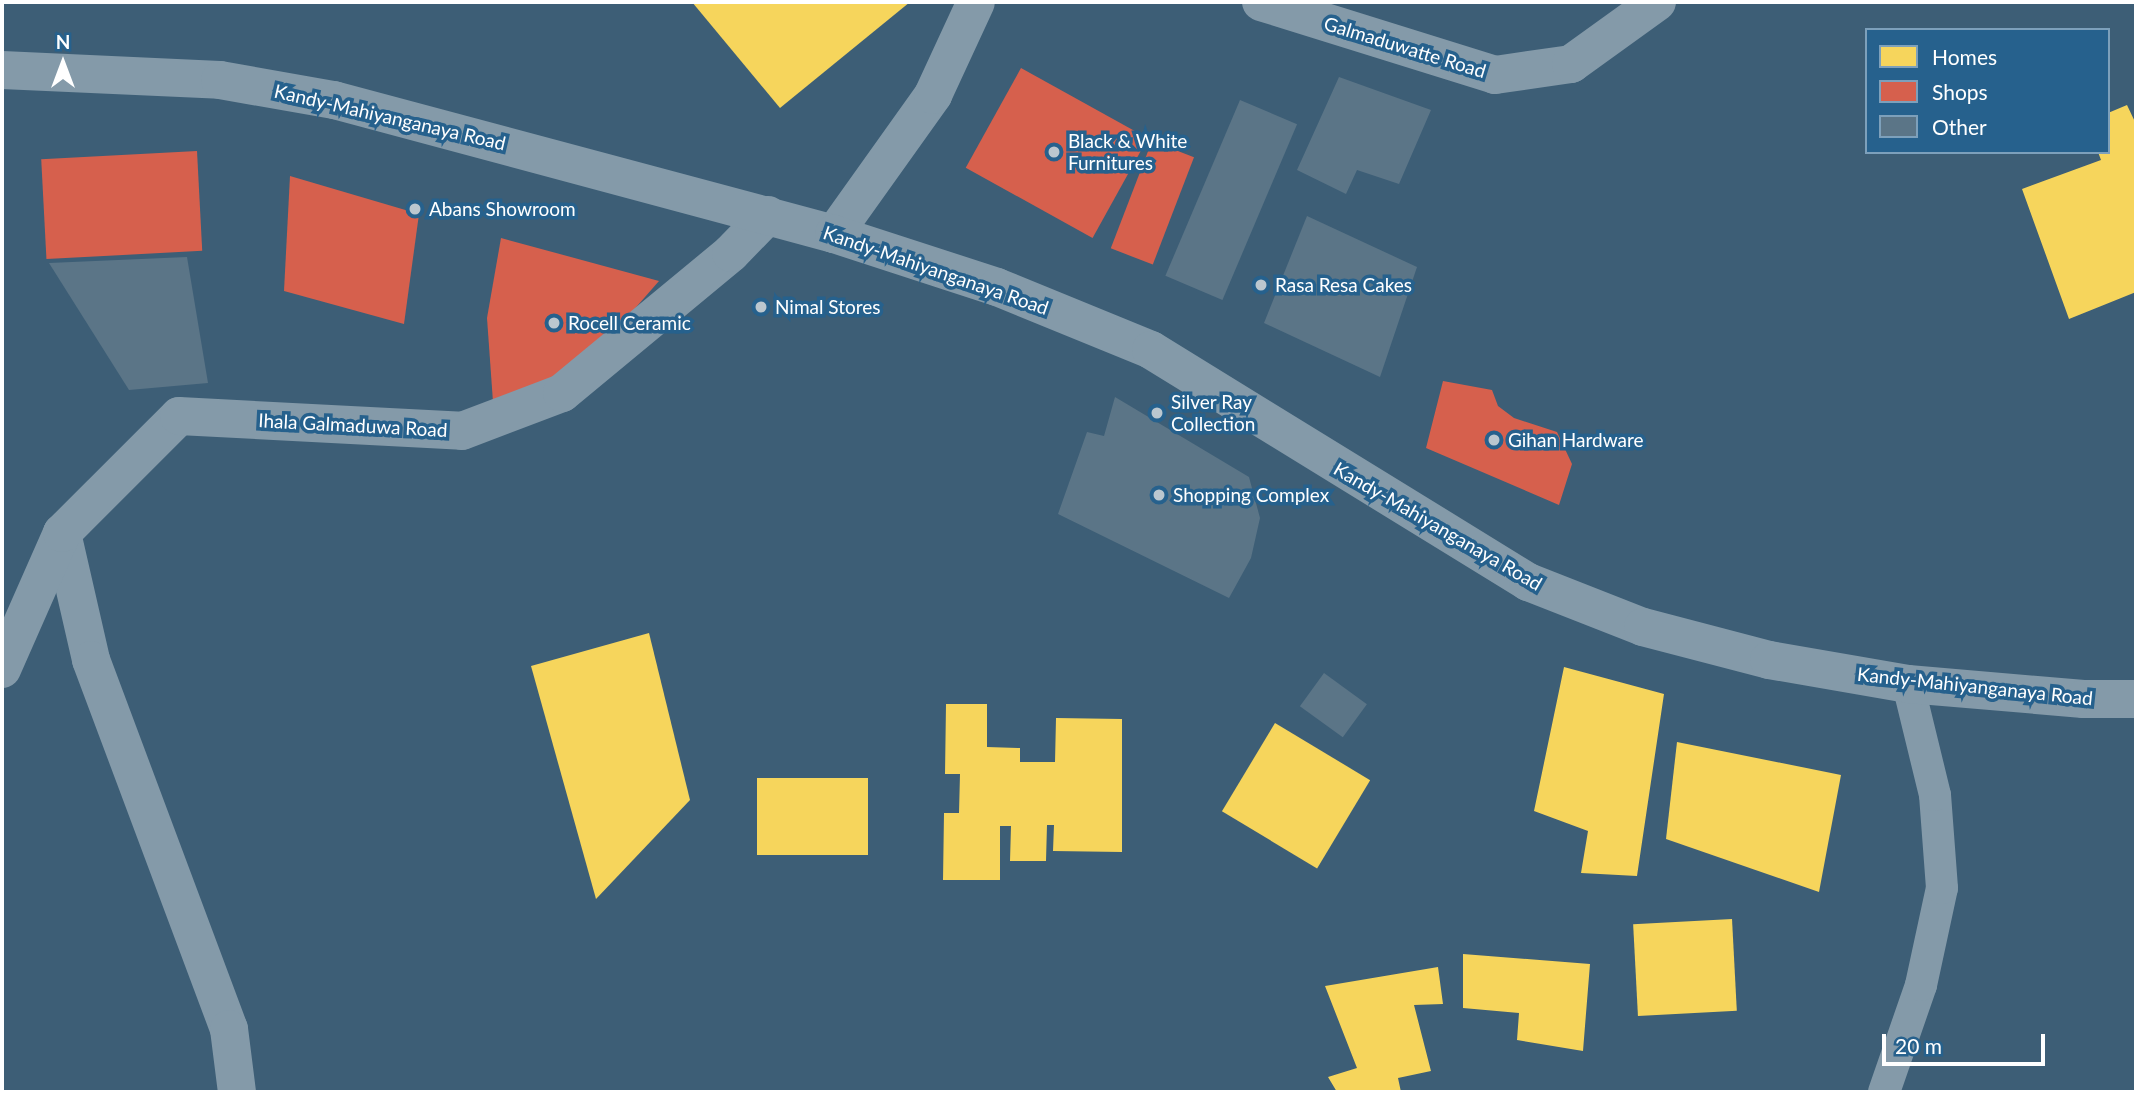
<!DOCTYPE html>
<html>
<head>
<meta charset="utf-8">
<style>
  body { margin:0 }
  #map { position:relative; width:2138px; height:1094px; overflow:hidden; background:#3d5e76; font-family:Lato,sans-serif }
  div>[style] { position:absolute }
  [style*='--x'] { left:calc(var(--x)*1px); top:calc(var(--y)*1px); width:calc(var(--w)*1px); rotate:calc(var(--a)*1deg) }
  .homes>* { inset:0; background:#f6d55c; transform-origin:0 0 }
  .shops>* { inset:0; background:#d6604d; transform-origin:0 0 }
  .building>* { inset:0; background:#5b7587; transform-origin:0 0 }
  .lane>* { height:32px; margin:-16px; padding:0 16px; transform-origin:16px; border-radius:16px; background:#849aa9 }
  .street>* { height:38px; margin:-19px; padding:0 19px; transform-origin:19px; border-radius:19px; background:#849aa9 }
  .highway>* { height:38px; margin:-19px; padding:0 19px; transform-origin:19px; border-radius:19px; background:#849aa9 }
  .dots>* { width:19px; height:19px; translate:-50% -50%; box-sizing:border-box; border:4px solid #26618d; border-radius:50% }
  span { translate:-50% -50%; white-space:nowrap; text-align:center; line-height:1.15; -webkit-text-stroke:7px #26618d; paint-order:stroke }
  .street-label { font-size:19px; color:#fff }
  .poi-label { font-size:19px; color:#fff }
  .left { translate:0 -50%; text-align:left }
  .frame { position:absolute; inset:0; border:4px solid #fff; pointer-events:none }
  .legend { position:absolute; left:1865px; top:28px; width:245px; height:126px; box-sizing:border-box; background:#26618d; border:2px solid #7da0bb; margin:0; padding:9px 12px; list-style:none; font-size:21px; color:#fff }
  .legend li { display:flex; align-items:center; gap:14px; height:35px }
  .legend b { width:35px; border:2px solid #7da0bb }
  .north { position:absolute; left:28px; top:28px; width:70px; height:70px; -webkit-text-stroke:5px #26618d; paint-order:stroke; rotate:0deg; font-size:19px; font-weight:700; line-height:28px; text-align:center; color:#fff }
  .north::after { content:''; display:block; margin:auto; width:24px; height:32px; background:#fff; clip-path:polygon(50% 0,100% 100%,50% 72%,0 100%) }
  .scale { position:absolute; left:1882px; top:1034px; width:163px; height:32px; box-sizing:border-box; border:4px solid #fff; border-top:0; padding-left:9px; font-size:21px; line-height:24px; white-space:nowrap; color:#fff; -webkit-text-stroke:5px #26618d; paint-order:stroke }
</style>
</head>
<body>
<div id="map">
  <div class="homes">
    <i style="clip-path:polygon(692px 2px,910px 2px,780px 108px)"></i>
    <i style="clip-path:polygon(2127px 105px,2136px 124px,2136px 292px,2069px 319px,2022px 189px,2101px 160px,2098px 152px,2108px 152px,2108px 113px)"></i>
    <i style="clip-path:polygon(649px 633px,690px 800px,596px 899px,531px 666px)"></i>
    <i style="clip-path:polygon(1564px 667px,1664px 694px,1637px 876px,1581px 873px,1588px 831px,1534px 811px)"></i>
    <i style="clip-path:polygon(946px 704px,987px 704px,987px 747px,1020px 748px,1020px 762px,1055px 762px,1056px 718px,1122px 719px,1122px 852px,1053px 851px,1054px 825px,1047px 825px,1046px 861px,1010px 861px,1011px 826px,1000px 826px,1000px 880px,943px 880px,944px 813px,959px 813px,960px 774px,945px 774px)"></i>
    <i style="left:1275px;top:723px;width:111px;height:103px;rotate:31deg"></i>
    <i style="clip-path:polygon(1677px 742px,1841px 775px,1819px 892px,1666px 839px)"></i>
    <i style="left:757px;top:778px;width:111px;height:77px"></i>
    <i style="left:1732px;top:919px;width:92px;height:99px;rotate:87deg"></i>
    <i style="clip-path:polygon(1463px 954px,1590px 964px,1583px 1051px,1517px 1040px,1519px 1013px,1463px 1008px)"></i>
    <i style="clip-path:polygon(1438px 967px,1443px 1004px,1414px 1005px,1431px 1071px,1398px 1078px,1401px 1092px,1337px 1092px,1328px 1077px,1357px 1068px,1325px 986px)"></i>
  </div>
  <div class="shops">
    <i style="left:1021px;top:68px;width:145px;height:114px;rotate:29deg"></i>
    <i style="left:1152px;top:141px;width:45px;height:115px;rotate:21deg"></i>
    <i style="left:197px;top:151px;width:100px;height:156px;rotate:87deg"></i>
    <i style="clip-path:polygon(290px 176px,419px 214px,404px 324px,284px 291px)"></i>
    <i style="clip-path:polygon(501px 238px,659px 281px,617px 329px,542px 385px,493px 402px,487px 318px)"></i>
    <i style="clip-path:polygon(1443px 381px,1492px 390px,1498px 406px,1514px 418px,1557px 432px,1572px 464px,1559px 505px,1426px 448px)"></i>
  </div>
  <div class="building">
    <i style="clip-path:polygon(1339px 77px,1431px 110px,1399px 184px,1357px 170px,1346px 194px,1297px 170px)"></i>
    <i style="left:1240px;top:100px;width:62px;height:191px;rotate:23deg"></i>
    <i style="clip-path:polygon(1307px 216px,1417px 267px,1380px 377px,1264px 323px)"></i>
    <i style="clip-path:polygon(187px 257px,208px 383px,129px 390px,49px 263px)"></i>
    <i style="clip-path:polygon(1115px 397px,1249px 477px,1260px 518px,1251px 558px,1229px 598px,1058px 514px,1087px 432px,1104px 436px)"></i>
    <i style="left:1324px;top:673px;width:53px;height:41px;rotate:36deg"></i>
  </div>
  <div class="lane">
    <i style="--x:1884;--y:1092;--w:113;--a:-70.9"></i>
    <i style="--x:1921;--y:985;--w:99;--a:-77.8"></i>
    <i style="--x:1942;--y:888;--w:93;--a:-94.3"></i>
    <i style="--x:1935;--y:795;--w:114;--a:-103.7"></i>
  </div>
  <div class="street">
    <i style="--x:1261;--y:2;--w:245;--a:17.3"></i>
    <i style="--x:1495;--y:75;--w:77;--a:-8.2"></i>
    <i style="--x:1571;--y:64;--w:106;--a:-35.8"></i>
    <i style="--x:834;--y:234;--w:171;--a:-54.5"></i>
    <i style="--x:933;--y:95;--w:102;--a:-65.2"></i>
    <i style="--x:62;--y:533;--w:130;--a:77.1"></i>
    <i style="--x:91;--y:660;--w:394;--a:69.5"></i>
    <i style="--x:229;--y:1029;--w:64;--a:82.8"></i>
    <i style="--x:2;--y:669;--w:149;--a:-66.2"></i>
    <i style="--x:62;--y:533;--w:165;--a:-45"></i>
    <i style="--x:179;--y:416;--w:283;--a:3"></i>
    <i style="--x:462;--y:431;--w:107;--a:-20.8"></i>
    <i style="--x:562;--y:393;--w:219;--a:-39.6"></i>
    <i style="--x:731;--y:253;--w:53;--a:-45.8"></i>
  </div>
  <div class="highway">
    <i style="--x:2;--y:70;--w:218;--a:2.6"></i>
    <i style="--x:220;--y:80;--w:116;--a:10"></i>
    <i style="--x:334;--y:100;--w:518;--a:15"></i>
    <i style="--x:834;--y:234;--w:171;--a:18"></i>
    <i style="--x:997;--y:287;--w:166;--a:22.2"></i>
    <i style="--x:1151;--y:350;--w:443;--a:31.6"></i>
    <i style="--x:1528;--y:582;--w:123;--a:21.4"></i>
    <i style="--x:1643;--y:627;--w:130;--a:14.7"></i>
    <i style="--x:1769;--y:660;--w:141;--a:9.8"></i>
    <i style="--x:1908;--y:684;--w:176;--a:4.9"></i>
    <i style="--x:2083;--y:699;--w:53;--a:0"></i>
  </div>
  <div class="dots">
    <i style="left:1054px;top:152px;background:#bbc7cf"></i>
    <i style="left:415px;top:209px;background:#bbc7cf"></i>
    <i style="left:1261px;top:285px;background:#bbc7cf"></i>
    <i style="left:761px;top:307px;background:#bbc7cf"></i>
    <i style="left:554px;top:323px;background:#bbc7cf"></i>
    <i style="left:1157px;top:413px;background:#bbc7cf"></i>
    <i style="left:1494px;top:440px;background:#bbc7cf"></i>
    <i style="left:1159px;top:495px;background:#bbc7cf"></i>
  </div>
  <div class="street-label">
    <span style="left:1405px;top:47px;rotate:17deg">Galmaduwatte Road</span>
    <span style="left:390px;top:117px;rotate:13deg">Kandy-Mahiyanganaya Road</span>
    <span style="left:936px;top:270px;rotate:19deg">Kandy-Mahiyanganaya Road</span>
    <span style="left:353px;top:425px;rotate:3deg">Ihala Galmaduwa Road</span>
    <span style="left:1438px;top:526px;rotate:30deg">Kandy-Mahiyanganaya Road</span>
    <span style="left:1975px;top:686px;rotate:6deg">Kandy-Mahiyanganaya Road</span>
  </div>
  <div class="poi-label">
    <span class="left" style="left:1068px;top:152px">Black &amp; White<br>Furnitures</span>
    <span class="left" style="left:429px;top:209px">Abans Showroom</span>
    <span class="left" style="left:1275px;top:285px">Rasa Resa Cakes</span>
    <span class="left" style="left:775px;top:307px">Nimal Stores</span>
    <span class="left" style="left:568px;top:323px">Rocell Ceramic</span>
    <span class="left" style="left:1171px;top:413px">Silver Ray<br>Collection</span>
    <span class="left" style="left:1508px;top:440px">Gihan Hardware</span>
    <span class="left" style="left:1173px;top:495px">Shopping Complex</span>
  </div>
  <div class="frame"></div>
  <ul class="legend">
  <li><b style="height:19px;background:#f6d55c"></b>Homes</li>
  <li><b style="height:19px;background:#d6604d"></b>Shops</li>
  <li><b style="height:19px;background:#5b7587"></b>Other</li>
  </ul>
  <div class="north">N</div>
  <div class="scale">20 m</div>
</div>
</body>
</html>
